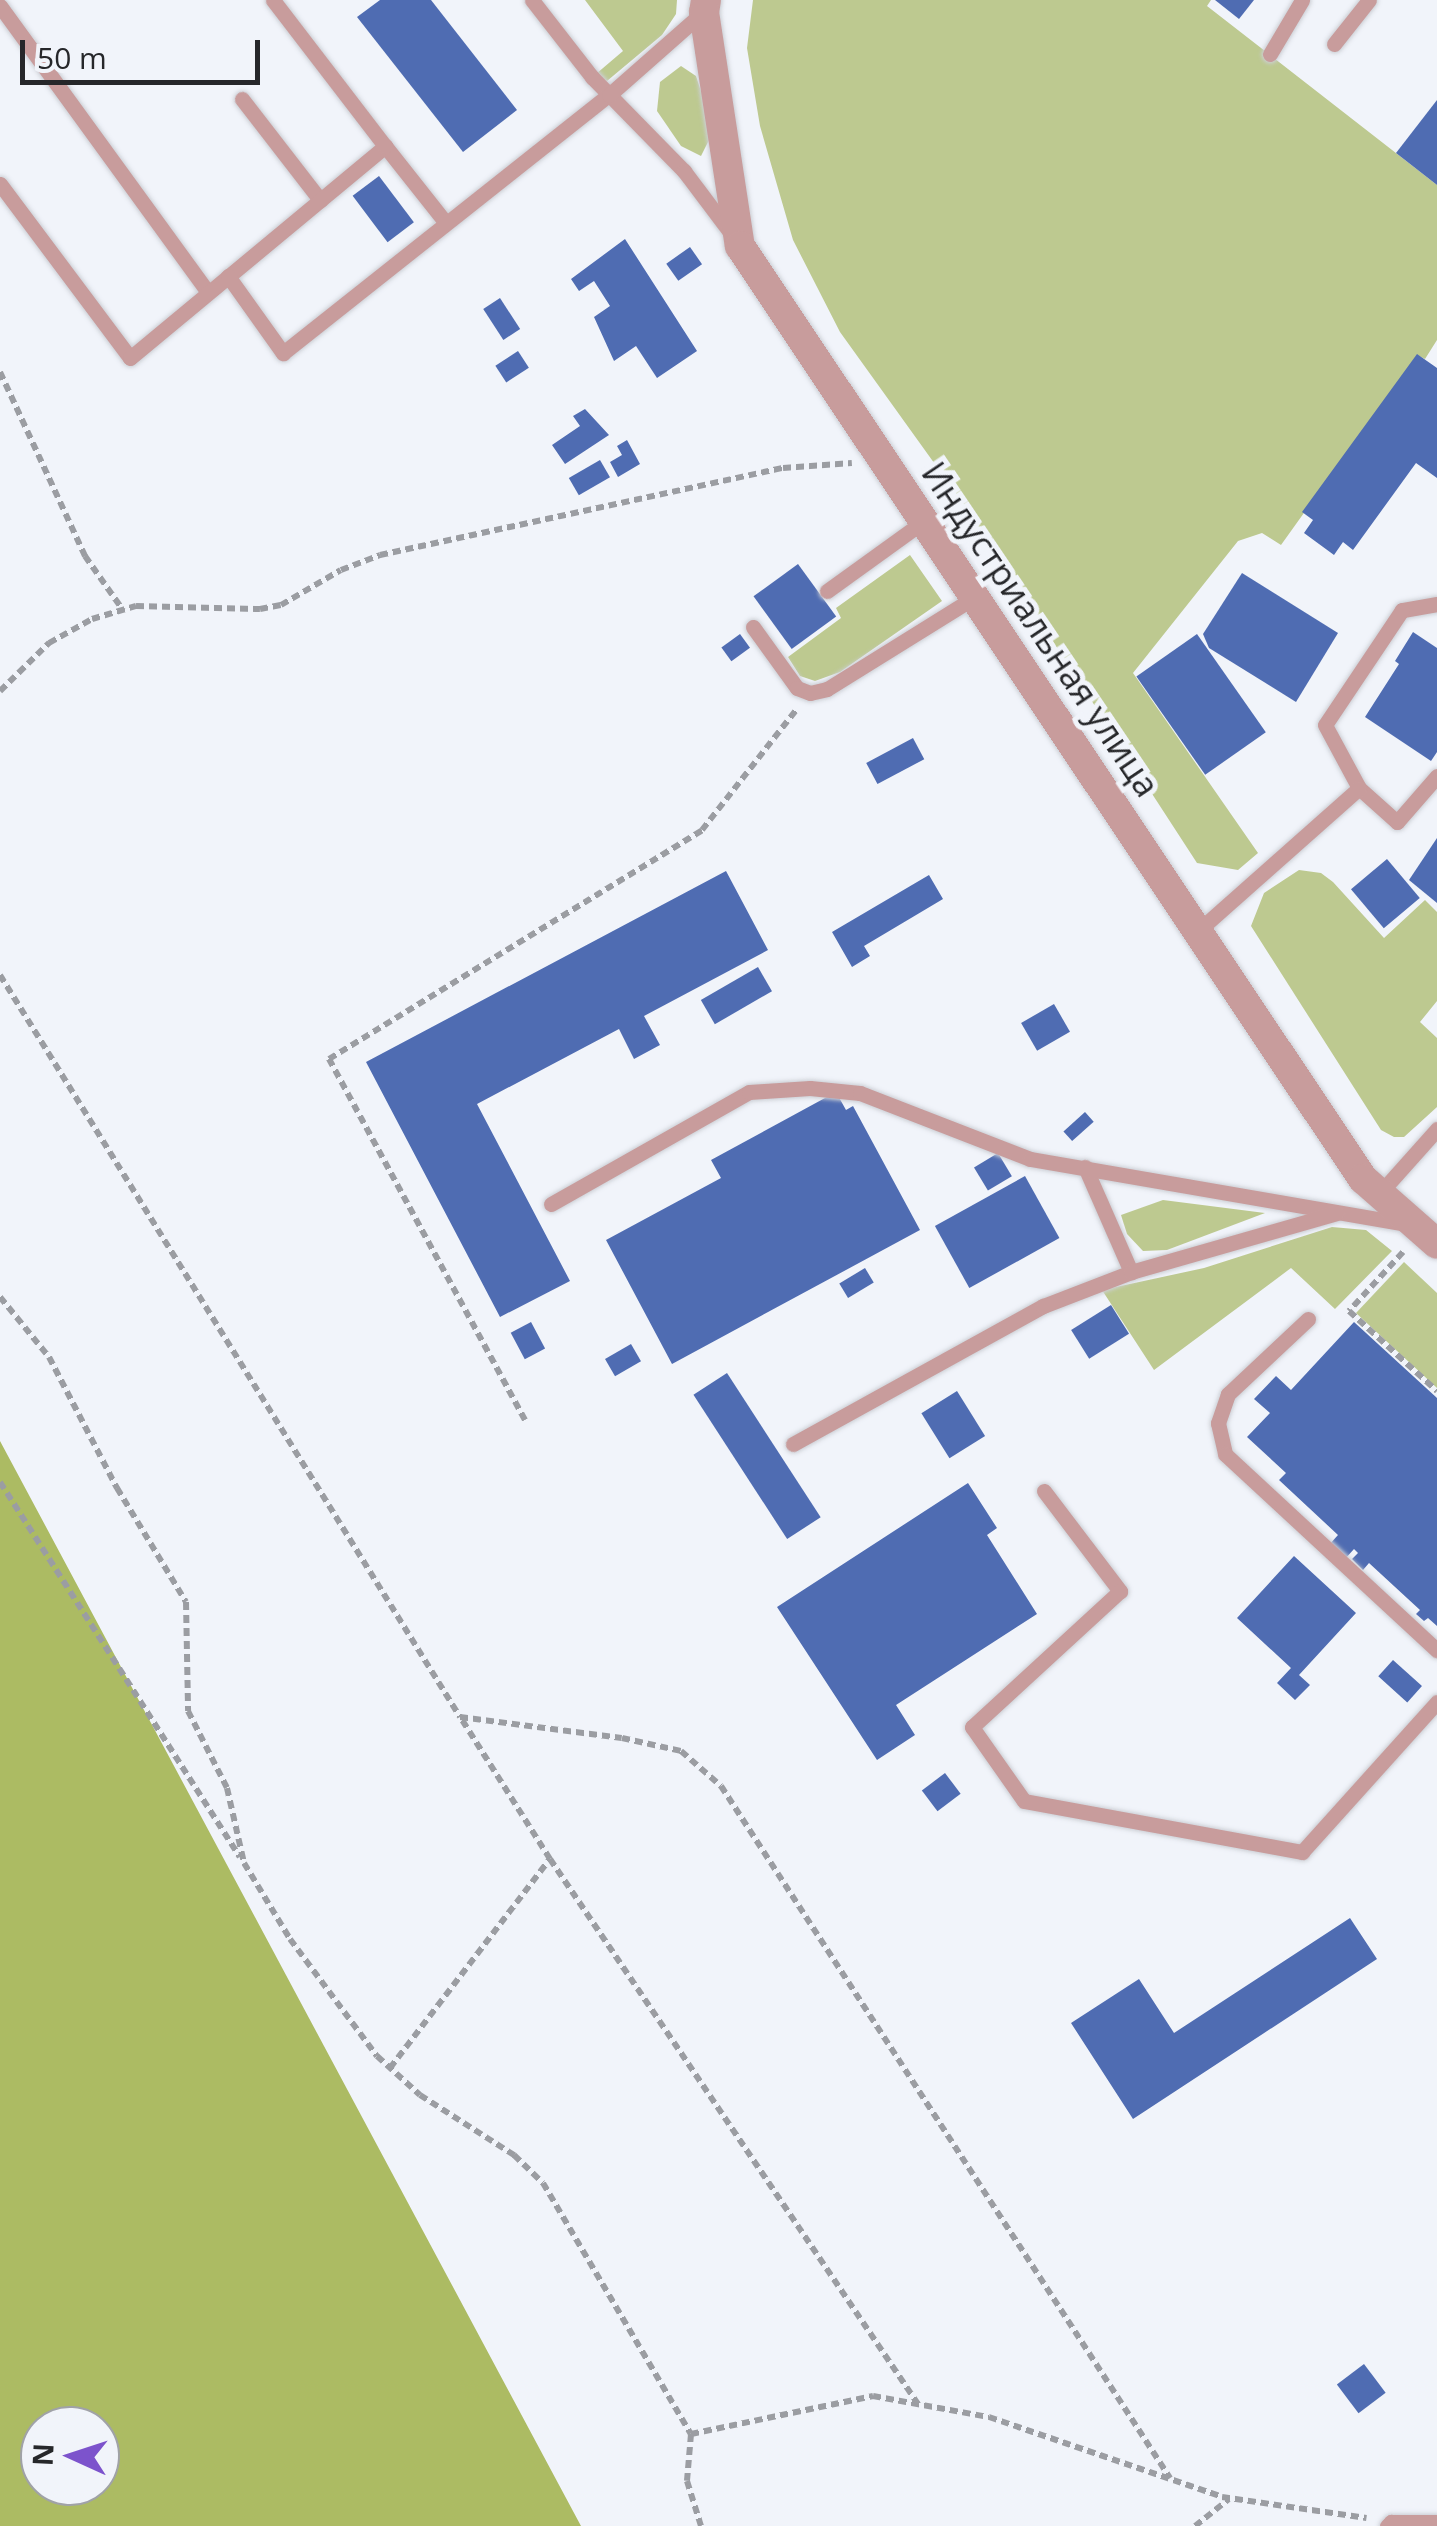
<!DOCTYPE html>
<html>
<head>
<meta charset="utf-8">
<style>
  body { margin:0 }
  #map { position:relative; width:1437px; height:2526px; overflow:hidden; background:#f1f4fa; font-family:"Open Sans",sans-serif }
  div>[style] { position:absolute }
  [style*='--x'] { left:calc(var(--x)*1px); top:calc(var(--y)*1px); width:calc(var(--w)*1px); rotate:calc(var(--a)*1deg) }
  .green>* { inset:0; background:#bdc990 }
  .forest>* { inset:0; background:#acbb63 }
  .building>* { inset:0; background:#4f6cb2; transform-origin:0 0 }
  .path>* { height:6px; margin-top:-3px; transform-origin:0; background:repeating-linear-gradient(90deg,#9b9da2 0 8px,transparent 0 13px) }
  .roads { filter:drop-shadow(0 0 2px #cccfd5) drop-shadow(0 0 2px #cccfd5) }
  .lane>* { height:15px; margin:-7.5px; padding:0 7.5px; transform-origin:7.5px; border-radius:7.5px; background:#c89c9c }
  .street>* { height:30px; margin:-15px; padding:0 15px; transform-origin:15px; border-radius:15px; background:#c89c9c }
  span { translate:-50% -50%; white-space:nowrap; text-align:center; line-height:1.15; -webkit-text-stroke:10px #f1f4fa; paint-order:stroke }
  .street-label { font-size:35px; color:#26272a }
  .north { position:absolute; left:20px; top:2406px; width:100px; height:100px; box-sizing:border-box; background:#f1f4fa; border:2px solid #a0a2a7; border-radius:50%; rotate:273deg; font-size:28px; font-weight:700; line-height:40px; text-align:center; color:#26272a }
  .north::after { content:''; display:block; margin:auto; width:35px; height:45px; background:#7c53cc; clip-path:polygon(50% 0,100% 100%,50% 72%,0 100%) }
  .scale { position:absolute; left:20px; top:40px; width:240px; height:45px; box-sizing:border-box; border:5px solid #26272a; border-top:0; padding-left:12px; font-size:30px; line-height:35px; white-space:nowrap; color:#26272a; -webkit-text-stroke:8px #f1f4fa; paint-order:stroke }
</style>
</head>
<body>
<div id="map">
  <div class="green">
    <i style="clip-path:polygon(585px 0,677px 0,676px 14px,662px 35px,607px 81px,596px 74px,623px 51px)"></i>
    <i style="clip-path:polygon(753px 0,1211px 0,1207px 6px,1437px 185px,1437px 340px,1425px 359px,1417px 355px,1281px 545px,1262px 533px,1238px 541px,1133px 673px,1258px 853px,1238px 870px,1197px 863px,965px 506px,840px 332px,793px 240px,760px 126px,747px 48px)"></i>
    <i style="clip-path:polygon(681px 66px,696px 76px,703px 97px,709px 140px,701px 156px,681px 146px,657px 111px,660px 82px)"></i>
    <i style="clip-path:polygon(910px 555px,942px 601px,840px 672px,815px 681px,800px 676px,788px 657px,841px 618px,836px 608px)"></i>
    <i style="clip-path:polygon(1299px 870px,1321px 873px,1333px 882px,1384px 938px,1425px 900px,1437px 912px,1437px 1001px,1420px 1022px,1437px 1038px,1437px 1107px,1404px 1137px,1394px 1137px,1381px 1130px,1251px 926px,1264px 893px)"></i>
    <i style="clip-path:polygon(1163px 1200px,1265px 1213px,1167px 1250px,1143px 1251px,1127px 1234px,1121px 1215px)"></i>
    <i style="clip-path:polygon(1332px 1227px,1366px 1230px,1392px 1251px,1335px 1309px,1291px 1268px,1154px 1370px,1102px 1290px,1204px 1268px)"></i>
    <i style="clip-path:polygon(1404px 1262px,1437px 1293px,1437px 1388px,1356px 1313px)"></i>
  </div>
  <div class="forest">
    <i style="clip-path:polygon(evenodd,0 1441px,581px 2526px,0 2526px,0 1441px,40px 2426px,100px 2426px,100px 2486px,40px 2486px,40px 2426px)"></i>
  </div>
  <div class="building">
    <i style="clip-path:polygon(380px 0,431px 0,517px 110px,463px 152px,357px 17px)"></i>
    <i style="clip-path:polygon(1215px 0,1254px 0,1239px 19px)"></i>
    <i style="clip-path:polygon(1437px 100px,1437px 185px,1396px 153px)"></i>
    <i style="left:379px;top:176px;width:58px;height:33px;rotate:53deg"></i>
    <i style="clip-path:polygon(625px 239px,697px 351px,657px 378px,636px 346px,614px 361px,594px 317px,610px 306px,594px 281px,579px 291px,571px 279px)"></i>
    <i style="left:690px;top:247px;width:21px;height:29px;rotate:55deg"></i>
    <i style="left:500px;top:298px;width:37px;height:20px;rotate:57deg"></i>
    <i style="left:518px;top:351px;width:20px;height:27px;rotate:57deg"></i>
    <i style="clip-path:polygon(1417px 354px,1437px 368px,1437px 478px,1416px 463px,1353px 550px,1343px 542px,1334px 555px,1304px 533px,1313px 520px,1302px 512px)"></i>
    <i style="clip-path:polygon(585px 409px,609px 435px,565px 464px,552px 445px,580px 426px,573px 416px)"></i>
    <i style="clip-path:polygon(627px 440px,640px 464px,618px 477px,610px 462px,622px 455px,617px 446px)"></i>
    <i style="left:600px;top:460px;width:20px;height:36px;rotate:60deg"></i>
    <i style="left:798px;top:564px;width:65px;height:55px;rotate:54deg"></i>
    <i style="clip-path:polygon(1242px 573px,1338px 633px,1296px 702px,1209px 648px,1203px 634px)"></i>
    <i style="clip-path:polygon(1413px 632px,1437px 648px,1437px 752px,1431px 761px,1365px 717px,1399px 664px,1395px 661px)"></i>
    <i style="left:740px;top:634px;width:17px;height:23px;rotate:54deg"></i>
    <i style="left:1197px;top:634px;width:120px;height:74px;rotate:55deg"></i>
    <i style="left:913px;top:738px;width:24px;height:53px;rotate:62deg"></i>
    <i style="clip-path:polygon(1437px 838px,1437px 903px,1409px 880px)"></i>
    <i style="left:1387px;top:859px;width:51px;height:47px;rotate:50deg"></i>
    <i style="clip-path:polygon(726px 871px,768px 950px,644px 1016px,660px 1045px,634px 1059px,619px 1029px,477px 1104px,570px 1281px,500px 1317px,366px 1062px)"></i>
    <i style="clip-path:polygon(929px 875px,943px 899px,864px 946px,870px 956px,852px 967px,832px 932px)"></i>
    <i style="left:758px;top:967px;width:28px;height:66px;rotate:60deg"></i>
    <i style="left:1054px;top:1004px;width:32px;height:38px;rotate:60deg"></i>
    <i style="clip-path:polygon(836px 1092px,846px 1110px,853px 1106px,920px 1230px,672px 1364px,606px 1240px,721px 1178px,711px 1160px)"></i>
    <i style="left:1085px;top:1112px;width:13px;height:29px;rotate:48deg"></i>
    <i style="left:998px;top:1153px;width:27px;height:28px;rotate:59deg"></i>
    <i style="left:1025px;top:1176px;width:71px;height:103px;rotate:61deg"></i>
    <i style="left:865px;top:1268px;width:17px;height:30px;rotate:59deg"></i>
    <i style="left:1111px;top:1305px;width:34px;height:47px;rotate:58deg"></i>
    <i style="left:531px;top:1322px;width:30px;height:23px;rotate:62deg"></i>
    <i style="clip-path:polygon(1354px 1322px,1437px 1398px,1437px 1626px,1428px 1618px,1424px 1621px,1416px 1614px,1420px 1610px,1369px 1563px,1363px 1570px,1352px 1559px,1358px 1553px,1354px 1549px,1345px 1559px,1329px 1545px,1338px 1535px,1279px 1480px,1286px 1473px,1247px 1437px,1270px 1413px,1254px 1399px,1276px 1376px,1291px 1390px)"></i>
    <i style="left:631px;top:1344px;width:20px;height:30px;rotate:60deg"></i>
    <i style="left:727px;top:1373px;width:172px;height:40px;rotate:57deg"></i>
    <i style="left:957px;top:1391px;width:53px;height:42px;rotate:58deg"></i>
    <i style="clip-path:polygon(968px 1483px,997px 1528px,987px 1535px,1037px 1614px,896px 1705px,915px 1735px,877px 1760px,777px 1607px)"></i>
    <i style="clip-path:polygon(1294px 1556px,1356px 1613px,1299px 1675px,1310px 1685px,1295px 1700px,1277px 1683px,1291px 1668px,1237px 1618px)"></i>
    <i style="left:1393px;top:1660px;width:39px;height:22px;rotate:42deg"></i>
    <i style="left:945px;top:1773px;width:26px;height:29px;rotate:53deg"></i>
    <i style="clip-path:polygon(1350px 1918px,1377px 1959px,1133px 2119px,1071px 2023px,1139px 1979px,1174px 2033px)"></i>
    <i style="left:1364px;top:2364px;width:36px;height:34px;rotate:53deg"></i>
  </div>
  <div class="path">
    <i style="--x:0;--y:372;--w:203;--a:65.2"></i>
    <i style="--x:85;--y:556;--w:66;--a:54.9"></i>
    <i style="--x:0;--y:691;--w:69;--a:-44.4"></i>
    <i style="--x:49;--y:643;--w:49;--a:-29.2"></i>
    <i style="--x:92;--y:619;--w:46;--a:-16.5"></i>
    <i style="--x:136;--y:606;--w:124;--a:1.4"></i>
    <i style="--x:260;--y:609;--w:21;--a:-11"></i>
    <i style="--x:281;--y:605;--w:69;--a:-30.3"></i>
    <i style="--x:341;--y:570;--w:42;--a:-21"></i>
    <i style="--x:380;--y:555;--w:412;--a:-12.2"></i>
    <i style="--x:783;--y:468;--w:69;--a:-4.1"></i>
    <i style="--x:0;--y:975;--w:873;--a:58.2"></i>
    <i style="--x:460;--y:1717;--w:163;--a:7.4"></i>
    <i style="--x:622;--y:1738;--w:60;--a:12.4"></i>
    <i style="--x:681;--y:1751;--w:53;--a:41.2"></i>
    <i style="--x:721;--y:1786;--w:825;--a:57.02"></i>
    <i style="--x:1403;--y:1252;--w:80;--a:132.5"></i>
    <i style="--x:1349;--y:1311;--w:119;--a:42.3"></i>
    <i style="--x:0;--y:1297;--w:77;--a:50.8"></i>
    <i style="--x:49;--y:1357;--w:148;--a:62.6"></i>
    <i style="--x:117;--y:1488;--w:133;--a:58.8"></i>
    <i style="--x:186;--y:1602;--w:109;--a:88.9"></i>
    <i style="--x:188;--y:1711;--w:86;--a:63.1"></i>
    <i style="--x:227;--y:1788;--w:77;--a:77.2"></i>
    <i style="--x:244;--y:1863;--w:89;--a:58.8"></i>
    <i style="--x:290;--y:1939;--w:146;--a:53.4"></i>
    <i style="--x:377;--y:2056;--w:58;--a:42.2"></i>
    <i style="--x:420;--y:2095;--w:112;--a:32.6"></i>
    <i style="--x:514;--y:2155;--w:40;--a:44"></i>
    <i style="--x:543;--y:2183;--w:291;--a:59.5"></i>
    <i style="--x:691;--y:2434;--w:186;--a:-11.8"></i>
    <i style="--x:873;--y:2396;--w:118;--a:10.3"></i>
    <i style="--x:989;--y:2417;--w:246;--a:18.9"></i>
    <i style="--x:1222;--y:2497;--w:146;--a:8.3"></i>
    <i style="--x:525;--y:1420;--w:411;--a:-118.5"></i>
    <i style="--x:329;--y:1059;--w:438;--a:-31.5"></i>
    <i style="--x:702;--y:830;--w:154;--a:-51.9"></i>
    <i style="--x:0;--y:1482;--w:445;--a:57.4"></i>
    <i style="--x:550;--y:1859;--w:658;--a:55.97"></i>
    <i style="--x:390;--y:2068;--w:263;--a:-52.6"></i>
    <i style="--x:550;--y:1859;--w:167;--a:-122.3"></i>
    <i style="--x:691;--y:2434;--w:47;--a:94.9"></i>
    <i style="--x:687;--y:2481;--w:47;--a:72.7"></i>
    <i style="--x:1195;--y:2526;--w:43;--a:-38.5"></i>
  </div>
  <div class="roads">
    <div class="lane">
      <i style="--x:532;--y:0;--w:98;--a:52.1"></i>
      <i style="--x:592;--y:77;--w:132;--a:45.6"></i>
      <i style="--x:684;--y:171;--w:81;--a:53"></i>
      <i style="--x:0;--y:6;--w:354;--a:54"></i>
      <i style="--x:1334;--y:44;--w:56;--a:-51.5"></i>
      <i style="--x:1270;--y:54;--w:63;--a:-59.3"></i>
      <i style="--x:242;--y:99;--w:128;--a:52.3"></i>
      <i style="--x:385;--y:146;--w:98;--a:51.6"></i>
      <i style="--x:0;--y:184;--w:217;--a:53.2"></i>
      <i style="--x:130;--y:358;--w:332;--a:-39.7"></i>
      <i style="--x:385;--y:146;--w:184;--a:-127.5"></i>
      <i style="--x:228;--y:276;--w:95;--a:54.5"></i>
      <i style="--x:283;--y:353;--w:416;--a:-38.4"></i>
      <i style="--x:609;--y:95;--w:125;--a:-41.4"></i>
      <i style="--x:827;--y:591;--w:120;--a:-35.8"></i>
      <i style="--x:1437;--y:604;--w:36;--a:170"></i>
      <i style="--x:1402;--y:610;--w:138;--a:123.8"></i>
      <i style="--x:1325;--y:725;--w:72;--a:61.6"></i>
      <i style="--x:1359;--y:788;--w:51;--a:41.8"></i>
      <i style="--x:1397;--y:822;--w:61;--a:-49"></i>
      <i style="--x:753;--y:627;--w:75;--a:54.2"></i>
      <i style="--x:797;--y:688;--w:14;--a:21"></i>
      <i style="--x:810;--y:693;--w:17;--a:-13"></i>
      <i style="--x:827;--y:689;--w:174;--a:-31.9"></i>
      <i style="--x:1198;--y:931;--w:215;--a:-41.6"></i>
      <i style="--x:1085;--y:1167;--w:115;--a:66.3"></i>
      <i style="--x:1380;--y:1193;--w:86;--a:-48.3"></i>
      <i style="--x:551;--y:1204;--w:227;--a:-29.5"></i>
      <i style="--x:749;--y:1092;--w:61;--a:-3.8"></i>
      <i style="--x:810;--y:1088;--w:50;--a:5.7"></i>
      <i style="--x:860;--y:1093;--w:182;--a:21.2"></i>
      <i style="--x:1030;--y:1159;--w:384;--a:9.8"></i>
      <i style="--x:1308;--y:1319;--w:110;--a:136.8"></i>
      <i style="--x:1228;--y:1394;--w:31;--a:109"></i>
      <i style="--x:1218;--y:1423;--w:32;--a:77"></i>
      <i style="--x:1225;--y:1454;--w:289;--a:42.8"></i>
      <i style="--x:793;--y:1444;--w:286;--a:-28.9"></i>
      <i style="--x:1043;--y:1306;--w:94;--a:-21.1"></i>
      <i style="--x:1131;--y:1272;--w:214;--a:-16"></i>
      <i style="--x:1044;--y:1491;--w:126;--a:52.8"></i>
      <i style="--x:1120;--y:1591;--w:201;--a:137.4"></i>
      <i style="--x:972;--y:1727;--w:90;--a:54.9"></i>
      <i style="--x:1024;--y:1801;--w:283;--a:10.4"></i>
      <i style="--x:1302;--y:1852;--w:202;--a:-48"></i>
      <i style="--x:1387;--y:2526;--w:6;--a:-45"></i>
      <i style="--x:1391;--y:2522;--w:46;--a:0"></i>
    </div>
    <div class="street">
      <i style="--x:706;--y:0;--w:12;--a:99"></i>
      <i style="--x:704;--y:12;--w:237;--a:81.3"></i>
      <i style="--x:740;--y:246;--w:1122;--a:56.27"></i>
      <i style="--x:1363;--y:1179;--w:98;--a:41.3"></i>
    </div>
  </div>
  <div class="street-label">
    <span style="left:1041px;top:629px;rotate:56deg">Индустриальная улица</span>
  </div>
  <div class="north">N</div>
  <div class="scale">50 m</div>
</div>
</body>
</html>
